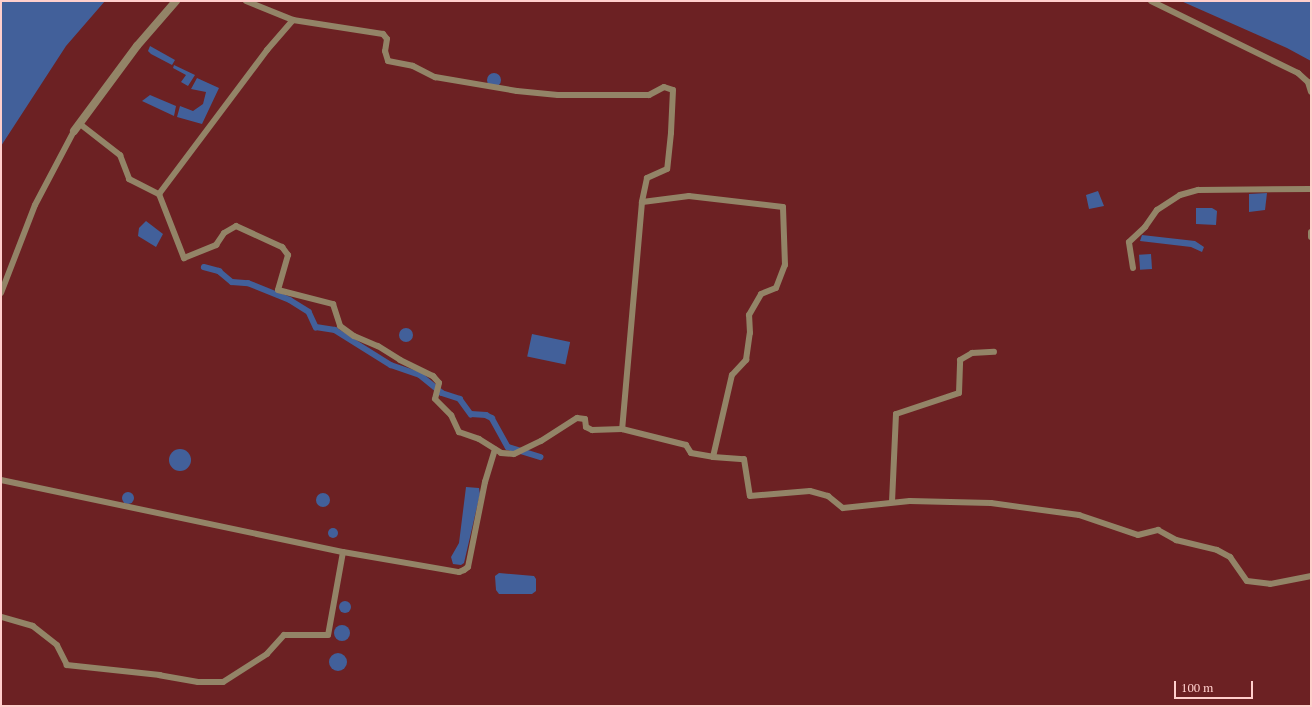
<!DOCTYPE html>
<html>
<head>
<meta charset="utf-8">
<style>
  body { margin:0 }
  #map { position:relative; width:1312px; height:707px; overflow:hidden; background:#6c2123; font-family:"PT Serif",serif }
  div>[style] { position:absolute }
  [style*='--x'] { left:calc(var(--x)*1px); top:calc(var(--y)*1px); width:calc(var(--w)*1px); rotate:calc(var(--a)*1deg) }
  .water>* { inset:0; background:#42609a; transform-origin:0 0 }
  .round { border-radius:50% }
  .canal>* { height:5.5px; margin:-2.75px; padding:0 2.75px; transform-origin:2.75px; border-radius:2.75px; background:#42609a }
  .minor>* { height:6px; margin:-3px; padding:0 3px; transform-origin:3px; border-radius:3px; background:#938467 }
  .tertiary>* { height:8px; margin:-4px; padding:0 4px; transform-origin:4px; border-radius:4px; background:#938467 }
  span { translate:-50% -50%; white-space:nowrap; text-align:center; line-height:1.15; -webkit-text-stroke:3px #6c2123; paint-order:stroke }
  .frame { position:absolute; inset:0; border:2px solid #ffcfcc; pointer-events:none }
  .scale { position:absolute; left:1174px; top:681px; width:79px; height:18px; box-sizing:border-box; border:2px solid #ffcfcc; border-top:0; padding-left:5px; font-size:12px; line-height:14px; white-space:nowrap; color:#ffcfcc; -webkit-text-stroke:3px #6c2123; paint-order:stroke }
</style>
</head>
<body>
<div id="map">
  <div class="water">
    <i style="clip-path:polygon(1px 1px,105px 1px,66px 46px,1px 146px)"></i>
    <i style="clip-path:polygon(1181px 1px,1311px 1px,1311px 61px,1287px 48px)"></i>
    <i style="clip-path:polygon(150px 46px,175px 60px,172px 65px,151px 54px,148px 51px)"></i>
    <i style="clip-path:polygon(174px 65px,195px 75px,188px 86px,181px 82px,186px 75px,173px 68px)"></i>
    <i class="round" style="left:487px;top:73px;width:14px;height:14px"></i>
    <i style="clip-path:polygon(197px 78px,219px 88px,202px 124px,177px 117px,180px 106px,193px 111px,203px 104px,206px 92px,191px 89px)"></i>
    <i style="clip-path:polygon(150px 95px,176px 106px,174px 116px,142px 101px)"></i>
    <i style="clip-path:polygon(1098px 191px,1104px 206px,1089px 209px,1086px 195px)"></i>
    <i style="clip-path:polygon(1267px 193px,1265px 210px,1249px 212px,1249px 194px)"></i>
    <i style="clip-path:polygon(1196px 208px,1212px 208px,1217px 211px,1216px 225px,1196px 224px)"></i>
    <i style="clip-path:polygon(146px 221px,163px 234px,156px 247px,138px 236px,139px 228px)"></i>
    <i style="clip-path:polygon(1142px 235px,1195px 241px,1204px 247px,1202px 252px,1191px 247px,1140px 241px)"></i>
    <i style="left:1151px;top:254px;width:15px;height:12px;rotate:86deg"></i>
    <i class="round" style="left:399px;top:328px;width:14px;height:14px"></i>
    <i style="left:532px;top:334px;width:39px;height:23px;rotate:12deg"></i>
    <i class="round" style="left:169px;top:449px;width:22px;height:22px"></i>
    <i style="clip-path:polygon(466px 487px,479px 488px,480px 494px,464px 563px,461px 565px,453px 564px,451px 557px,459px 543px)"></i>
    <i class="round" style="left:122px;top:492px;width:12px;height:12px"></i>
    <i class="round" style="left:316px;top:493px;width:14px;height:14px"></i>
    <i class="round" style="left:328px;top:528px;width:10px;height:10px"></i>
    <i style="clip-path:polygon(499px 573px,534px 576px,536px 579px,536px 591px,532px 594px,499px 594px,496px 590px,495px 576px)"></i>
    <i class="round" style="left:339px;top:601px;width:12px;height:12px"></i>
    <i class="round" style="left:334px;top:625px;width:16px;height:16px"></i>
    <i class="round" style="left:329px;top:653px;width:18px;height:18px"></i>
  </div>
  <div class="canal">
    <i style="--x:204;--y:267;--w:16;--a:15"></i>
    <i style="--x:219;--y:271;--w:17;--a:40"></i>
    <i style="--x:232;--y:282;--w:16;--a:4"></i>
    <i style="--x:248;--y:283;--w:45;--a:22"></i>
    <i style="--x:290;--y:300;--w:22;--a:32"></i>
    <i style="--x:309;--y:312;--w:17;--a:65"></i>
    <i style="--x:316;--y:327;--w:19;--a:9"></i>
    <i style="--x:335;--y:330;--w:66;--a:32"></i>
    <i style="--x:391;--y:365;--w:31;--a:19"></i>
    <i style="--x:420;--y:375;--w:28;--a:39"></i>
    <i style="--x:442;--y:393;--w:19;--a:18"></i>
    <i style="--x:460;--y:399;--w:19;--a:54"></i>
    <i style="--x:471;--y:414;--w:15;--a:4"></i>
    <i style="--x:486;--y:415;--w:7;--a:27"></i>
    <i style="--x:492;--y:418;--w:33;--a:61"></i>
    <i style="--x:508;--y:447;--w:34;--a:17"></i>
  </div>
  <div class="minor">
    <i style="--x:246;--y:1;--w:51;--a:22"></i>
    <i style="--x:293;--y:20;--w:91;--a:8.8"></i>
    <i style="--x:383;--y:34;--w:6;--a:51"></i>
    <i style="--x:387;--y:39;--w:12;--a:99"></i>
    <i style="--x:385;--y:51;--w:10;--a:73"></i>
    <i style="--x:388;--y:61;--w:25;--a:11"></i>
    <i style="--x:413;--y:66;--w:25;--a:27"></i>
    <i style="--x:435;--y:77;--w:83;--a:9.7"></i>
    <i style="--x:517;--y:91;--w:41;--a:5.6"></i>
    <i style="--x:558;--y:95;--w:91;--a:0"></i>
    <i style="--x:649;--y:95;--w:17;--a:-28"></i>
    <i style="--x:664;--y:87;--w:9;--a:18"></i>
    <i style="--x:673;--y:90;--w:43;--a:92.7"></i>
    <i style="--x:671;--y:133;--w:36;--a:96"></i>
    <i style="--x:667;--y:169;--w:22;--a:156"></i>
    <i style="--x:647;--y:178;--w:25;--a:102"></i>
    <i style="--x:642;--y:202;--w:228;--a:95"></i>
    <i style="--x:1151;--y:1;--w:164;--a:26.1"></i>
    <i style="--x:1298;--y:73;--w:13;--a:42"></i>
    <i style="--x:1308;--y:82;--w:10;--a:73"></i>
    <i style="--x:80;--y:124;--w:51;--a:37.8"></i>
    <i style="--x:120;--y:155;--w:26;--a:69"></i>
    <i style="--x:129;--y:179;--w:34;--a:27"></i>
    <i style="--x:159;--y:194;--w:69;--a:68.7"></i>
    <i style="--x:184;--y:258;--w:35;--a:-22"></i>
    <i style="--x:216;--y:245;--w:14;--a:-56"></i>
    <i style="--x:224;--y:233;--w:14;--a:-30"></i>
    <i style="--x:236;--y:226;--w:51;--a:24.5"></i>
    <i style="--x:282;--y:247;--w:10;--a:53"></i>
    <i style="--x:288;--y:255;--w:36;--a:106"></i>
    <i style="--x:278;--y:290;--w:57;--a:14.3"></i>
    <i style="--x:333;--y:304;--w:23;--a:72"></i>
    <i style="--x:340;--y:326;--w:17;--a:36"></i>
    <i style="--x:354;--y:336;--w:26;--a:23"></i>
    <i style="--x:378;--y:346;--w:26;--a:32"></i>
    <i style="--x:400;--y:360;--w:37;--a:26"></i>
    <i style="--x:433;--y:376;--w:9;--a:49"></i>
    <i style="--x:439;--y:383;--w:16;--a:104"></i>
    <i style="--x:435;--y:399;--w:23;--a:45"></i>
    <i style="--x:451;--y:415;--w:19;--a:65"></i>
    <i style="--x:459;--y:432;--w:21;--a:19"></i>
    <i style="--x:479;--y:439;--w:26;--a:32"></i>
    <i style="--x:501;--y:453;--w:13;--a:4"></i>
    <i style="--x:514;--y:454;--w:30;--a:-26"></i>
    <i style="--x:541;--y:441;--w:43;--a:-32.6"></i>
    <i style="--x:577;--y:418;--w:8;--a:7"></i>
    <i style="--x:585;--y:419;--w:8;--a:83"></i>
    <i style="--x:586;--y:427;--w:7;--a:27"></i>
    <i style="--x:592;--y:430;--w:30;--a:-2"></i>
    <i style="--x:622;--y:429;--w:66;--a:14"></i>
    <i style="--x:686;--y:445;--w:9;--a:58"></i>
    <i style="--x:691;--y:453;--w:22;--a:10"></i>
    <i style="--x:713;--y:457;--w:84;--a:-77"></i>
    <i style="--x:732;--y:375;--w:21;--a:-47"></i>
    <i style="--x:746;--y:360;--w:27;--a:-82"></i>
    <i style="--x:750;--y:333;--w:18;--a:-93"></i>
    <i style="--x:749;--y:315;--w:24;--a:-60"></i>
    <i style="--x:761;--y:294;--w:16;--a:-22"></i>
    <i style="--x:776;--y:288;--w:25;--a:-69"></i>
    <i style="--x:785;--y:265;--w:58;--a:-92"></i>
    <i style="--x:783;--y:207;--w:95;--a:-173.3"></i>
    <i style="--x:689;--y:196;--w:47;--a:172.7"></i>
    <i style="--x:159;--y:194;--w:180;--a:-53.1"></i>
    <i style="--x:267;--y:50;--w:40;--a:-49"></i>
    <i style="--x:1311;--y:232;--w:5;--a:90"></i>
    <i style="--x:1133;--y:268;--w:26;--a:-99"></i>
    <i style="--x:1129;--y:242;--w:22;--a:-43"></i>
    <i style="--x:1145;--y:227;--w:21;--a:-55"></i>
    <i style="--x:1157;--y:210;--w:27;--a:-33"></i>
    <i style="--x:1180;--y:195;--w:19;--a:-16"></i>
    <i style="--x:1198;--y:190;--w:113;--a:-0.5"></i>
    <i style="--x:1;--y:293;--w:94;--a:-68.9"></i>
    <i style="--x:35;--y:205;--w:84;--a:-62.2"></i>
    <i style="--x:713;--y:457;--w:31;--a:4"></i>
    <i style="--x:744;--y:459;--w:37;--a:81"></i>
    <i style="--x:750;--y:496;--w:60;--a:-4.8"></i>
    <i style="--x:810;--y:491;--w:19;--a:16"></i>
    <i style="--x:828;--y:496;--w:19;--a:39"></i>
    <i style="--x:843;--y:508;--w:67;--a:-6"></i>
    <i style="--x:910;--y:501;--w:81;--a:1.4"></i>
    <i style="--x:991;--y:503;--w:89;--a:7.8"></i>
    <i style="--x:1079;--y:515;--w:62;--a:18.7"></i>
    <i style="--x:1138;--y:535;--w:21;--a:-14"></i>
    <i style="--x:1158;--y:530;--w:21;--a:29"></i>
    <i style="--x:1176;--y:540;--w:42;--a:13.7"></i>
    <i style="--x:1217;--y:550;--w:15;--a:28"></i>
    <i style="--x:1230;--y:557;--w:29;--a:55"></i>
    <i style="--x:1247;--y:581;--w:23;--a:7"></i>
    <i style="--x:1270;--y:584;--w:42;--a:-11"></i>
    <i style="--x:1;--y:480;--w:349;--a:11.9"></i>
    <i style="--x:343;--y:552;--w:84;--a:100.2"></i>
    <i style="--x:328;--y:635;--w:44;--a:180"></i>
    <i style="--x:284;--y:635;--w:25;--a:132"></i>
    <i style="--x:267;--y:654;--w:52;--a:147.5"></i>
    <i style="--x:223;--y:682;--w:25;--a:180"></i>
    <i style="--x:198;--y:682;--w:39;--a:-170"></i>
    <i style="--x:160;--y:675;--w:94;--a:-173.9"></i>
    <i style="--x:67;--y:665;--w:22;--a:-117"></i>
    <i style="--x:57;--y:645;--w:31;--a:-142"></i>
    <i style="--x:33;--y:626;--w:33;--a:-164"></i>
    <i style="--x:892;--y:502;--w:88;--a:-87.4"></i>
    <i style="--x:896;--y:414;--w:66;--a:-18.4"></i>
    <i style="--x:959;--y:393;--w:33;--a:-88"></i>
    <i style="--x:960;--y:360;--w:14;--a:-30"></i>
    <i style="--x:972;--y:353;--w:22;--a:-3"></i>
    <i style="--x:343;--y:552;--w:118;--a:9.8"></i>
    <i style="--x:459;--y:572;--w:5;--a:-22"></i>
    <i style="--x:464;--y:570;--w:5;--a:-37"></i>
    <i style="--x:468;--y:567;--w:87;--a:-78.7"></i>
    <i style="--x:485;--y:482;--w:34;--a:-73"></i>
  </div>
  <div class="tertiary">
    <i style="--x:74;--y:131;--w:106;--a:-53.5"></i>
    <i style="--x:137;--y:46;--w:60;--a:-49.1"></i>
  </div>
  <div class="frame"></div>
  <div class="scale">100 m</div>
</div>
</body>
</html>
